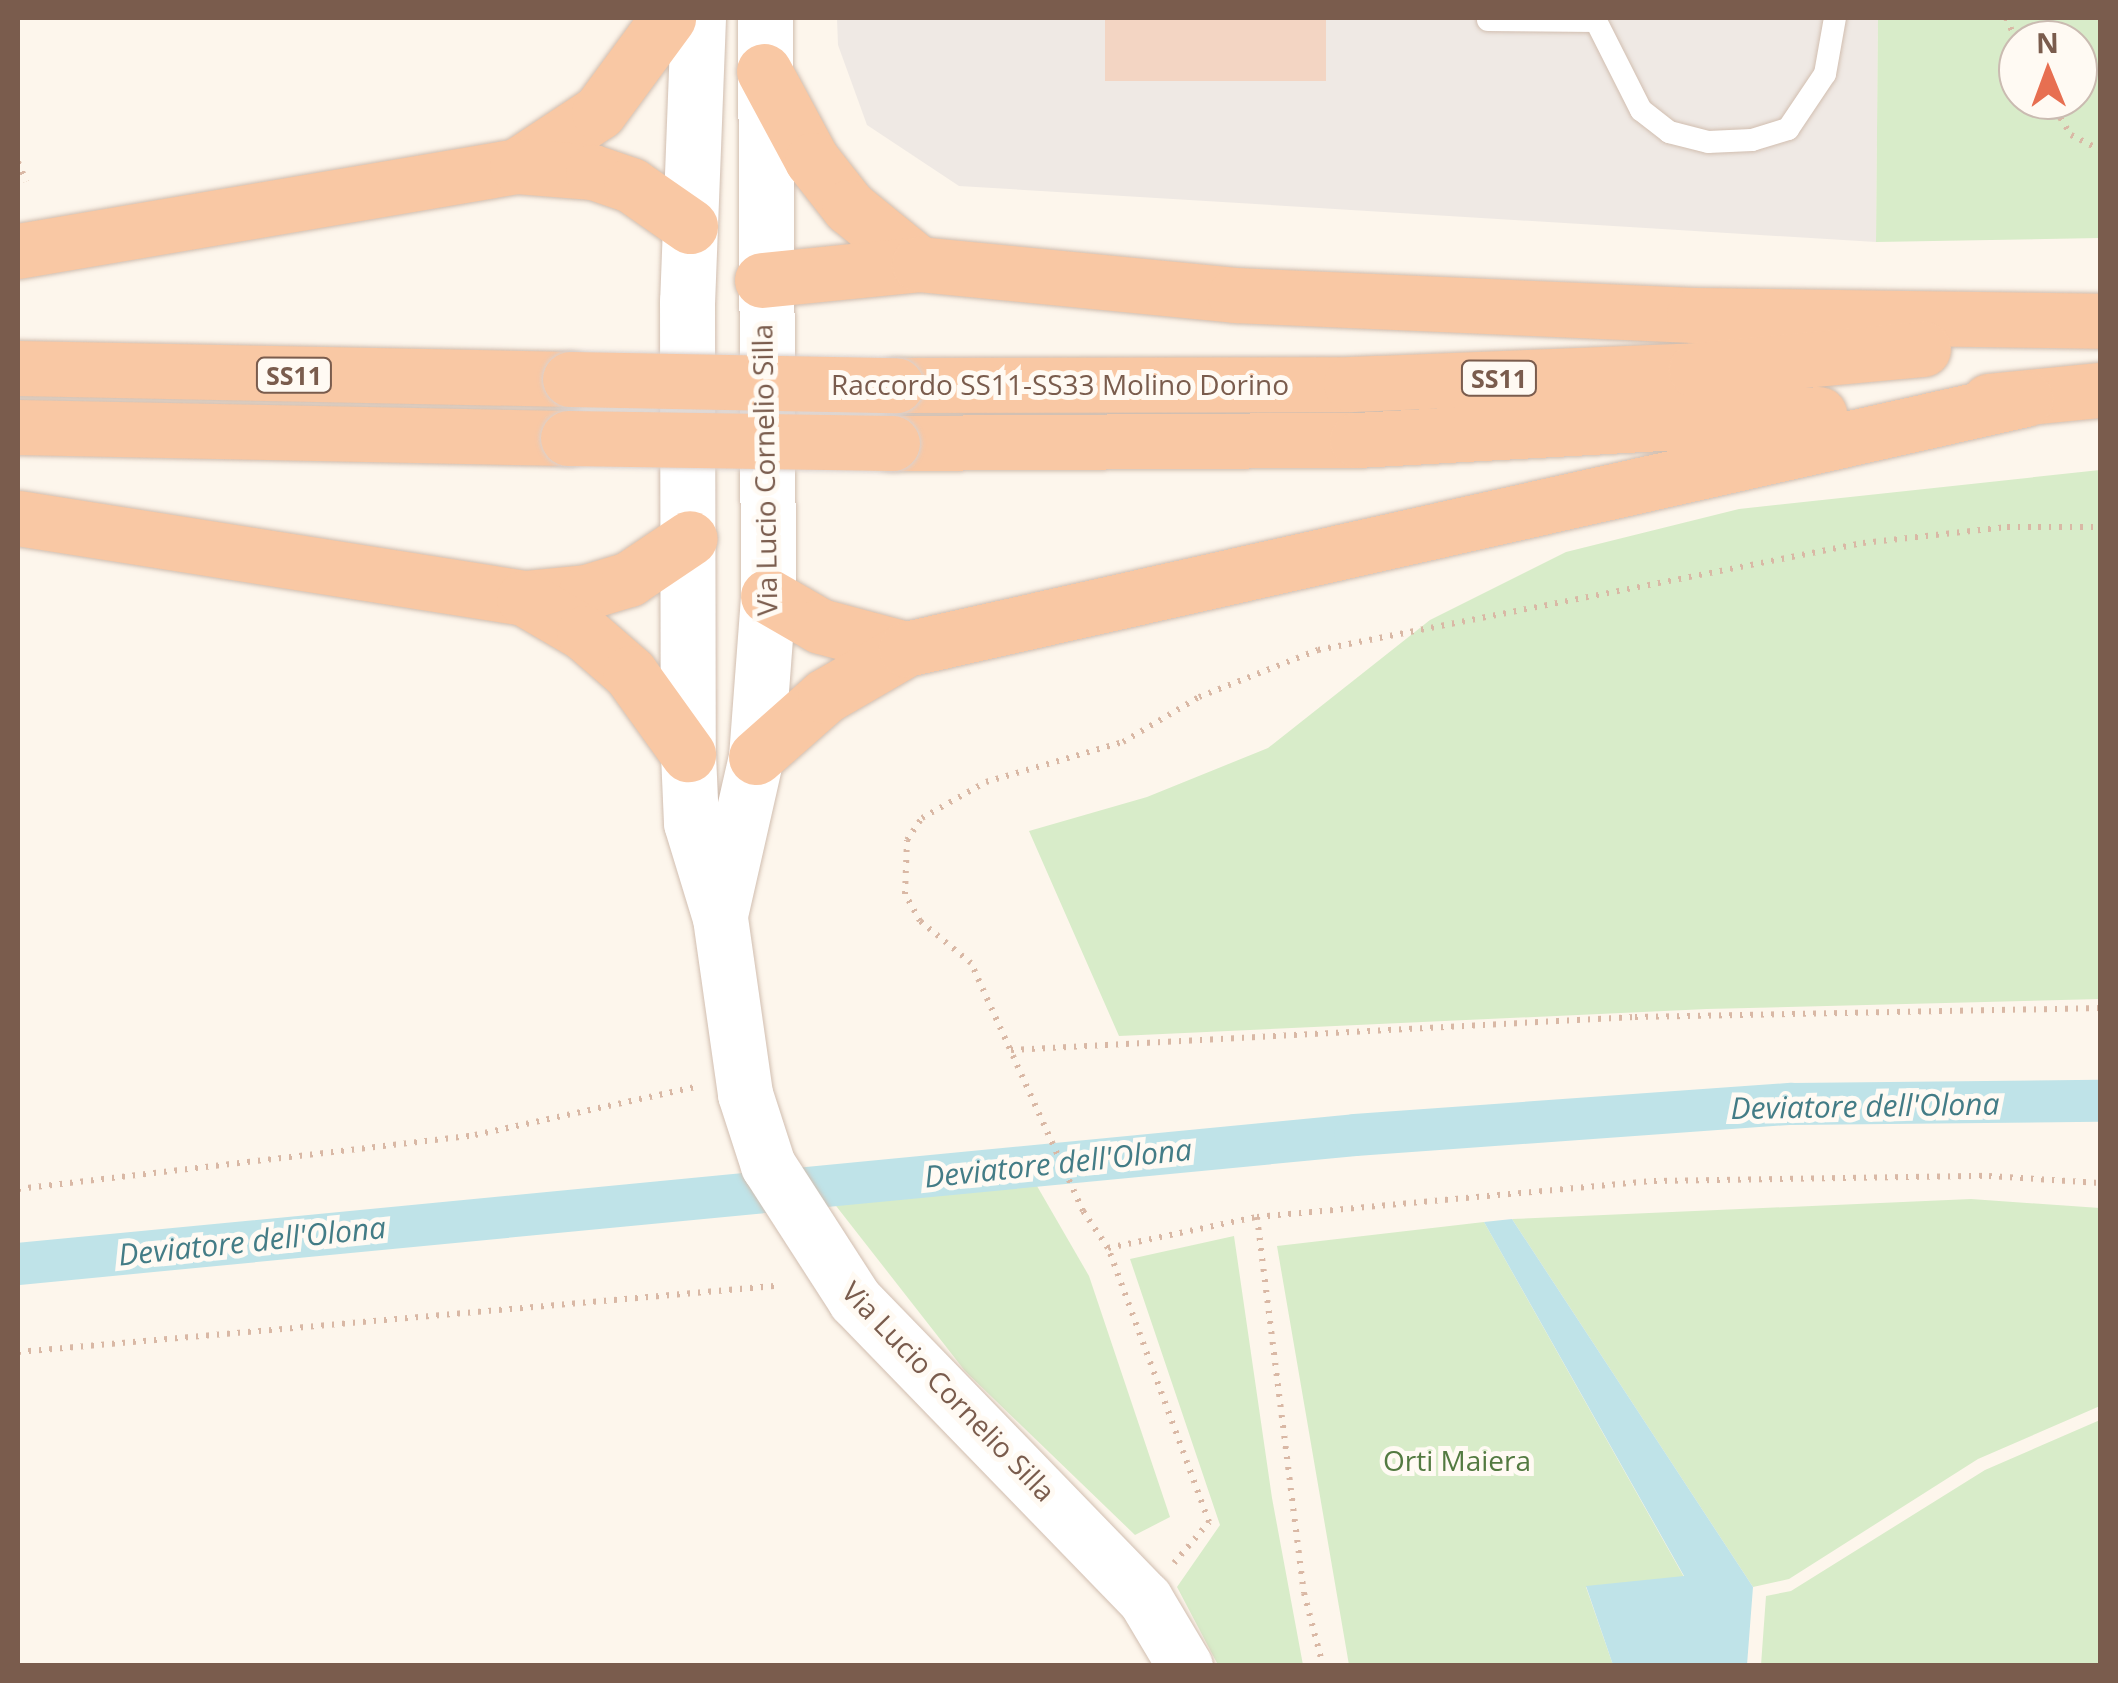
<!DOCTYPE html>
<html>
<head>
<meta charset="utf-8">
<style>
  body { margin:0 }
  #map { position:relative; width:2118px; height:1683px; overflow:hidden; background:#fdf6ec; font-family:"Open Sans",sans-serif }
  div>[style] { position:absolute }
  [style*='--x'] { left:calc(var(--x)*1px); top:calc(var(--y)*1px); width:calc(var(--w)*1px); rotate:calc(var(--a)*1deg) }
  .industrial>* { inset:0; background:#efe9e4 }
  .green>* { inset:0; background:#d8ecc9 }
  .water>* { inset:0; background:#bfe3e8 }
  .canal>* { height:42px; margin:-21px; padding:0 21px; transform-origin:21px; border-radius:21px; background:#bfe3e8 }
  .building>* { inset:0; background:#f3d5c3; transform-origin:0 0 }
  .path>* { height:6px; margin-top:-3px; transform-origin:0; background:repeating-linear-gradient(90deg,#d9b8a5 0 2.5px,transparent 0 10.5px) }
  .roads { filter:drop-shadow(0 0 2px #d1beb0) drop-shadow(0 0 2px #d1beb0) }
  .service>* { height:22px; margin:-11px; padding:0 11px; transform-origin:11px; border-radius:11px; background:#fff }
  .tertiary>* { height:55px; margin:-27.5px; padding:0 27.5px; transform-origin:27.5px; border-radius:27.5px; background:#fff }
  .trunk>* { height:55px; margin:-27.5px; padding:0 27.5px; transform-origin:27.5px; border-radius:27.5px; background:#f9c8a4 }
  .bridges { filter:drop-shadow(0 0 2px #dad1cd) drop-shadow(0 0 2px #dad1cd) }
  .trunk-bridge>* { height:55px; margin:-27.5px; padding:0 27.5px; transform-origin:27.5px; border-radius:27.5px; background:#f9c8a4 }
  span { translate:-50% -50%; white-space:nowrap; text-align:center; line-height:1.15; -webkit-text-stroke:10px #fffaf3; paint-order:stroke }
  .shield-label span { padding:2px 8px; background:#fffaf3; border:2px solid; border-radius:8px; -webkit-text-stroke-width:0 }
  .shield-label { font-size:25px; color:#7a5c4d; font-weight:700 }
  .street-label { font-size:28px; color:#7a5c4d }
  .park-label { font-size:28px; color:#537a41 }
  .water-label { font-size:30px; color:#437c86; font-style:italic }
  .frame { position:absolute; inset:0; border:20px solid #7a5c4d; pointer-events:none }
  .north { position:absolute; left:1998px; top:20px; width:100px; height:100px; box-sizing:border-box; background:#fffaf3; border:2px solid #cabbb1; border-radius:50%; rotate:359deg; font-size:28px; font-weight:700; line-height:40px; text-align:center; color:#7a5c4d }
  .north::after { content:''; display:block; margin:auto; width:35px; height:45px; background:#e76f51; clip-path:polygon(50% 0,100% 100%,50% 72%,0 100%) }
</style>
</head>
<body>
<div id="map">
  <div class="industrial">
    <i style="clip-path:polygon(837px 18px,1878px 18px,1876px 242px,959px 186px,867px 125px,838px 45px)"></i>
  </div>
  <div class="green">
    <i style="clip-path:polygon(evenodd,1878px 18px,2100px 18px,2100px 238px,1876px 242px,1878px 18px,2078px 40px,2078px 100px,2018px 100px,2018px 40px,2078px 40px)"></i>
    <i style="clip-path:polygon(2100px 470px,2100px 999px,1707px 1009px,1119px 1036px,1029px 831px,1147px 797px,1268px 748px,1430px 620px,1566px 552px,1739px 509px)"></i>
    <i style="clip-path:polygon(1037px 1186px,1089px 1276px,1170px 1517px,1135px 1535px,965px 1371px,833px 1202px)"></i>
    <i style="clip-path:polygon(1971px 1199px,2100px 1208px,2100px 1406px,1978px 1459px,1789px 1579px,1753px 1587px,1512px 1219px)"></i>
    <i style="clip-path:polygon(1484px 1222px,1684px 1577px,1586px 1587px,1613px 1665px,1349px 1665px,1277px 1246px)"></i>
    <i style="clip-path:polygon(1234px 1236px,1272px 1498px,1303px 1665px,1218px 1665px,1177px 1587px,1220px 1525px,1130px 1259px)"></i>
    <i style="clip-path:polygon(2100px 1420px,2100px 1665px,1761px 1665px,1766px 1596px,1791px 1591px,1985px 1470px)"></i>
  </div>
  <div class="water">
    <i style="clip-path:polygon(1512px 1219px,1753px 1587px,1747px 1665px,1613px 1665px,1586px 1586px,1684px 1576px,1484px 1222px)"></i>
  </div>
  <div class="canal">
    <i style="--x:18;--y:1264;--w:1343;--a:-5.51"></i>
    <i style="--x:1355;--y:1135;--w:438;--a:-4.1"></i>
    <i style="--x:1792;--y:1104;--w:308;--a:-0.6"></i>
  </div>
  <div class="building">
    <i style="left:1105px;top:18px;width:221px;height:63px"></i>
  </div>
  <div class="path">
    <i style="--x:2006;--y:18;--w:29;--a:65"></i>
    <i style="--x:2049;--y:100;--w:41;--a:57.8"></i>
    <i style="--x:2071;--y:135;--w:33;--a:27"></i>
    <i style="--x:18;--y:162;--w:21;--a:67"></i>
    <i style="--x:1011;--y:1050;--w:625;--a:-3.03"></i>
    <i style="--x:1635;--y:1017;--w:465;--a:-1.1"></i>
    <i style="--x:18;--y:1189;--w:460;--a:-6.7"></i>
    <i style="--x:475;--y:1135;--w:230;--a:-12.3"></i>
    <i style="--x:1257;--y:1217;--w:379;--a:82.9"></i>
    <i style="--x:1304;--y:1593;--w:75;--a:75.4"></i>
    <i style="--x:1108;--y:1248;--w:152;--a:-11.8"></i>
    <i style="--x:1257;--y:1217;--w:399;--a:-5.2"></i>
    <i style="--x:1654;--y:1181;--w:335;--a:-0.9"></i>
    <i style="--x:1989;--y:1176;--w:111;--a:3.6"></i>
    <i style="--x:18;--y:1352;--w:759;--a:-4.99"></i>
    <i style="--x:1174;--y:1563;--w:54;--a:-49.5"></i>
    <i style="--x:1209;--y:1522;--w:292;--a:-110.2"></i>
    <i style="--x:1108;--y:1248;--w:45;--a:-124"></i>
    <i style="--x:1083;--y:1211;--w:272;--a:-114.3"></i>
    <i style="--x:971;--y:963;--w:66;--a:-140.5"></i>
    <i style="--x:920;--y:921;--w:31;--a:-119"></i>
    <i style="--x:905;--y:894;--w:54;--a:-87.9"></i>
    <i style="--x:907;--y:840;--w:27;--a:-56"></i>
    <i style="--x:922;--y:818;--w:73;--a:-29.4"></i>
    <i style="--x:986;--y:782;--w:143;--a:-16.3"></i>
    <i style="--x:1123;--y:742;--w:88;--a:-30.6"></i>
    <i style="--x:1199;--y:697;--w:128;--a:-21.6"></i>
    <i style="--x:1318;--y:650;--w:555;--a:-11.11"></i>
    <i style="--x:1863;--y:543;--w:145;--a:-6.3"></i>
    <i style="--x:2007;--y:527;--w:93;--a:0"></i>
  </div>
  <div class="roads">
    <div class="service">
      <i style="--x:1488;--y:20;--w:108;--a:0.5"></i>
      <i style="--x:1596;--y:21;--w:100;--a:63.2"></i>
      <i style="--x:1641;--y:110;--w:36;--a:38"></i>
      <i style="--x:1669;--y:132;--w:40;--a:14.4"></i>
      <i style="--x:1708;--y:142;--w:44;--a:-2.6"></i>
      <i style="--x:1752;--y:140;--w:38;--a:-17"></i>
      <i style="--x:1788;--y:129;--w:66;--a:-56.1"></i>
      <i style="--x:1825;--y:74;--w:57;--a:-79.9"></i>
    </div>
    <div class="tertiary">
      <i style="--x:698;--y:18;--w:283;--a:92.2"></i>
      <i style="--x:687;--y:301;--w:453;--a:89.9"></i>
      <i style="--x:688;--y:754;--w:69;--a:87.5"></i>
      <i style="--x:691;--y:823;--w:99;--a:73"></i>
      <i style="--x:720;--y:918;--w:178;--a:81.9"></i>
      <i style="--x:745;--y:1094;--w:75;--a:72.1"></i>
      <i style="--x:768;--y:1165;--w:161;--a:57.2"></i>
      <i style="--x:855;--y:1300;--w:417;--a:45.9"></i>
      <i style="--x:1145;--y:1599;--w:78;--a:59.2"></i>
      <i style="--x:720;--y:915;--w:162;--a:-77.2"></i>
      <i style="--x:756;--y:757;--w:161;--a:-85.7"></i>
      <i style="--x:768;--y:596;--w:578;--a:-90.3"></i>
    </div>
    <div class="trunk">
      <i style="--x:764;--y:71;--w:101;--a:61.7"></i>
      <i style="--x:812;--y:160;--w:60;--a:51.8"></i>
      <i style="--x:849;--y:207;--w:90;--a:39.2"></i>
      <i style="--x:517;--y:166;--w:98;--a:-33.4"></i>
      <i style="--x:599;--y:112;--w:117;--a:-53.7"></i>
      <i style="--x:18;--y:251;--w:506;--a:-9.67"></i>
      <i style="--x:517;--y:166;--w:76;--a:4.5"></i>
      <i style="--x:593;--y:172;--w:40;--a:18.9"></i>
      <i style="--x:631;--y:185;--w:72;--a:34.8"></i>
      <i style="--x:762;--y:280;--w:158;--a:-5.8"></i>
      <i style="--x:919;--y:264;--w:318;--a:5.6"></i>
      <i style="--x:1235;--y:295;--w:459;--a:2.5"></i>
      <i style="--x:1694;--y:315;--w:406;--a:0.8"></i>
      <i style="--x:18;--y:368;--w:552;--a:1.14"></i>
      <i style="--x:896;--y:385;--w:455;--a:-0.1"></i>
      <i style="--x:1351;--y:384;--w:345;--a:-2.3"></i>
      <i style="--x:1696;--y:370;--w:228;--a:-5.3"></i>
      <i style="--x:1989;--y:401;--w:112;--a:-5.7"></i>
      <i style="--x:18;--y:427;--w:550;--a:1.15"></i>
      <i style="--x:892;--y:443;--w:465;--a:-0.4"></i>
      <i style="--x:1357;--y:440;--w:463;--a:-3.2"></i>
      <i style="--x:18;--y:518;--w:512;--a:8.98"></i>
      <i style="--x:524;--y:598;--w:62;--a:-5.5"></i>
      <i style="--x:586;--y:592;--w:45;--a:-16.8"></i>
      <i style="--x:629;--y:579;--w:73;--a:-33.9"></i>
      <i style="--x:768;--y:596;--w:60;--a:30"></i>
      <i style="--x:820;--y:626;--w:89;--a:15"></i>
      <i style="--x:524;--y:598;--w:69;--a:30.3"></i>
      <i style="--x:584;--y:633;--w:61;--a:41"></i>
      <i style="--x:630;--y:673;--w:100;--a:54.4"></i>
      <i style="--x:756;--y:757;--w:92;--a:-41.5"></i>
      <i style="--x:825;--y:696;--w:94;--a:-30.1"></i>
      <i style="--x:906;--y:649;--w:1147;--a:-12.59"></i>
    </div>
  </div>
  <div class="bridges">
    <div class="trunk-bridge">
      <i style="--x:570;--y:379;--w:326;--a:1.1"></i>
      <i style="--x:568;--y:438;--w:324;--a:0.9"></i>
    </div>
  </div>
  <div class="shield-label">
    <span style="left:294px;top:375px">SS11</span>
    <span style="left:1499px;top:378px">SS11</span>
  </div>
  <div class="street-label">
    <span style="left:1060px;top:384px">Raccordo SS11-SS33 Molino Dorino</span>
    <span style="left:764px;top:470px;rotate:-91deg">Via Lucio Cornelio Silla</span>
    <span style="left:949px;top:1391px;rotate:46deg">Via Lucio Cornelio Silla</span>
  </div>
  <div class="park-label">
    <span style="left:1457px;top:1460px">Orti Maiera</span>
  </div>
  <div class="water-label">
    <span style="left:1865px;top:1106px;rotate:-1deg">Deviatore dell'Olona</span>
    <span style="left:1058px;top:1163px;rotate:-6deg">Deviatore dell'Olona</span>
    <span style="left:252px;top:1241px;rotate:-6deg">Deviatore dell'Olona</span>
  </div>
  <div class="frame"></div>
  <div class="north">N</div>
</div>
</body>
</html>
